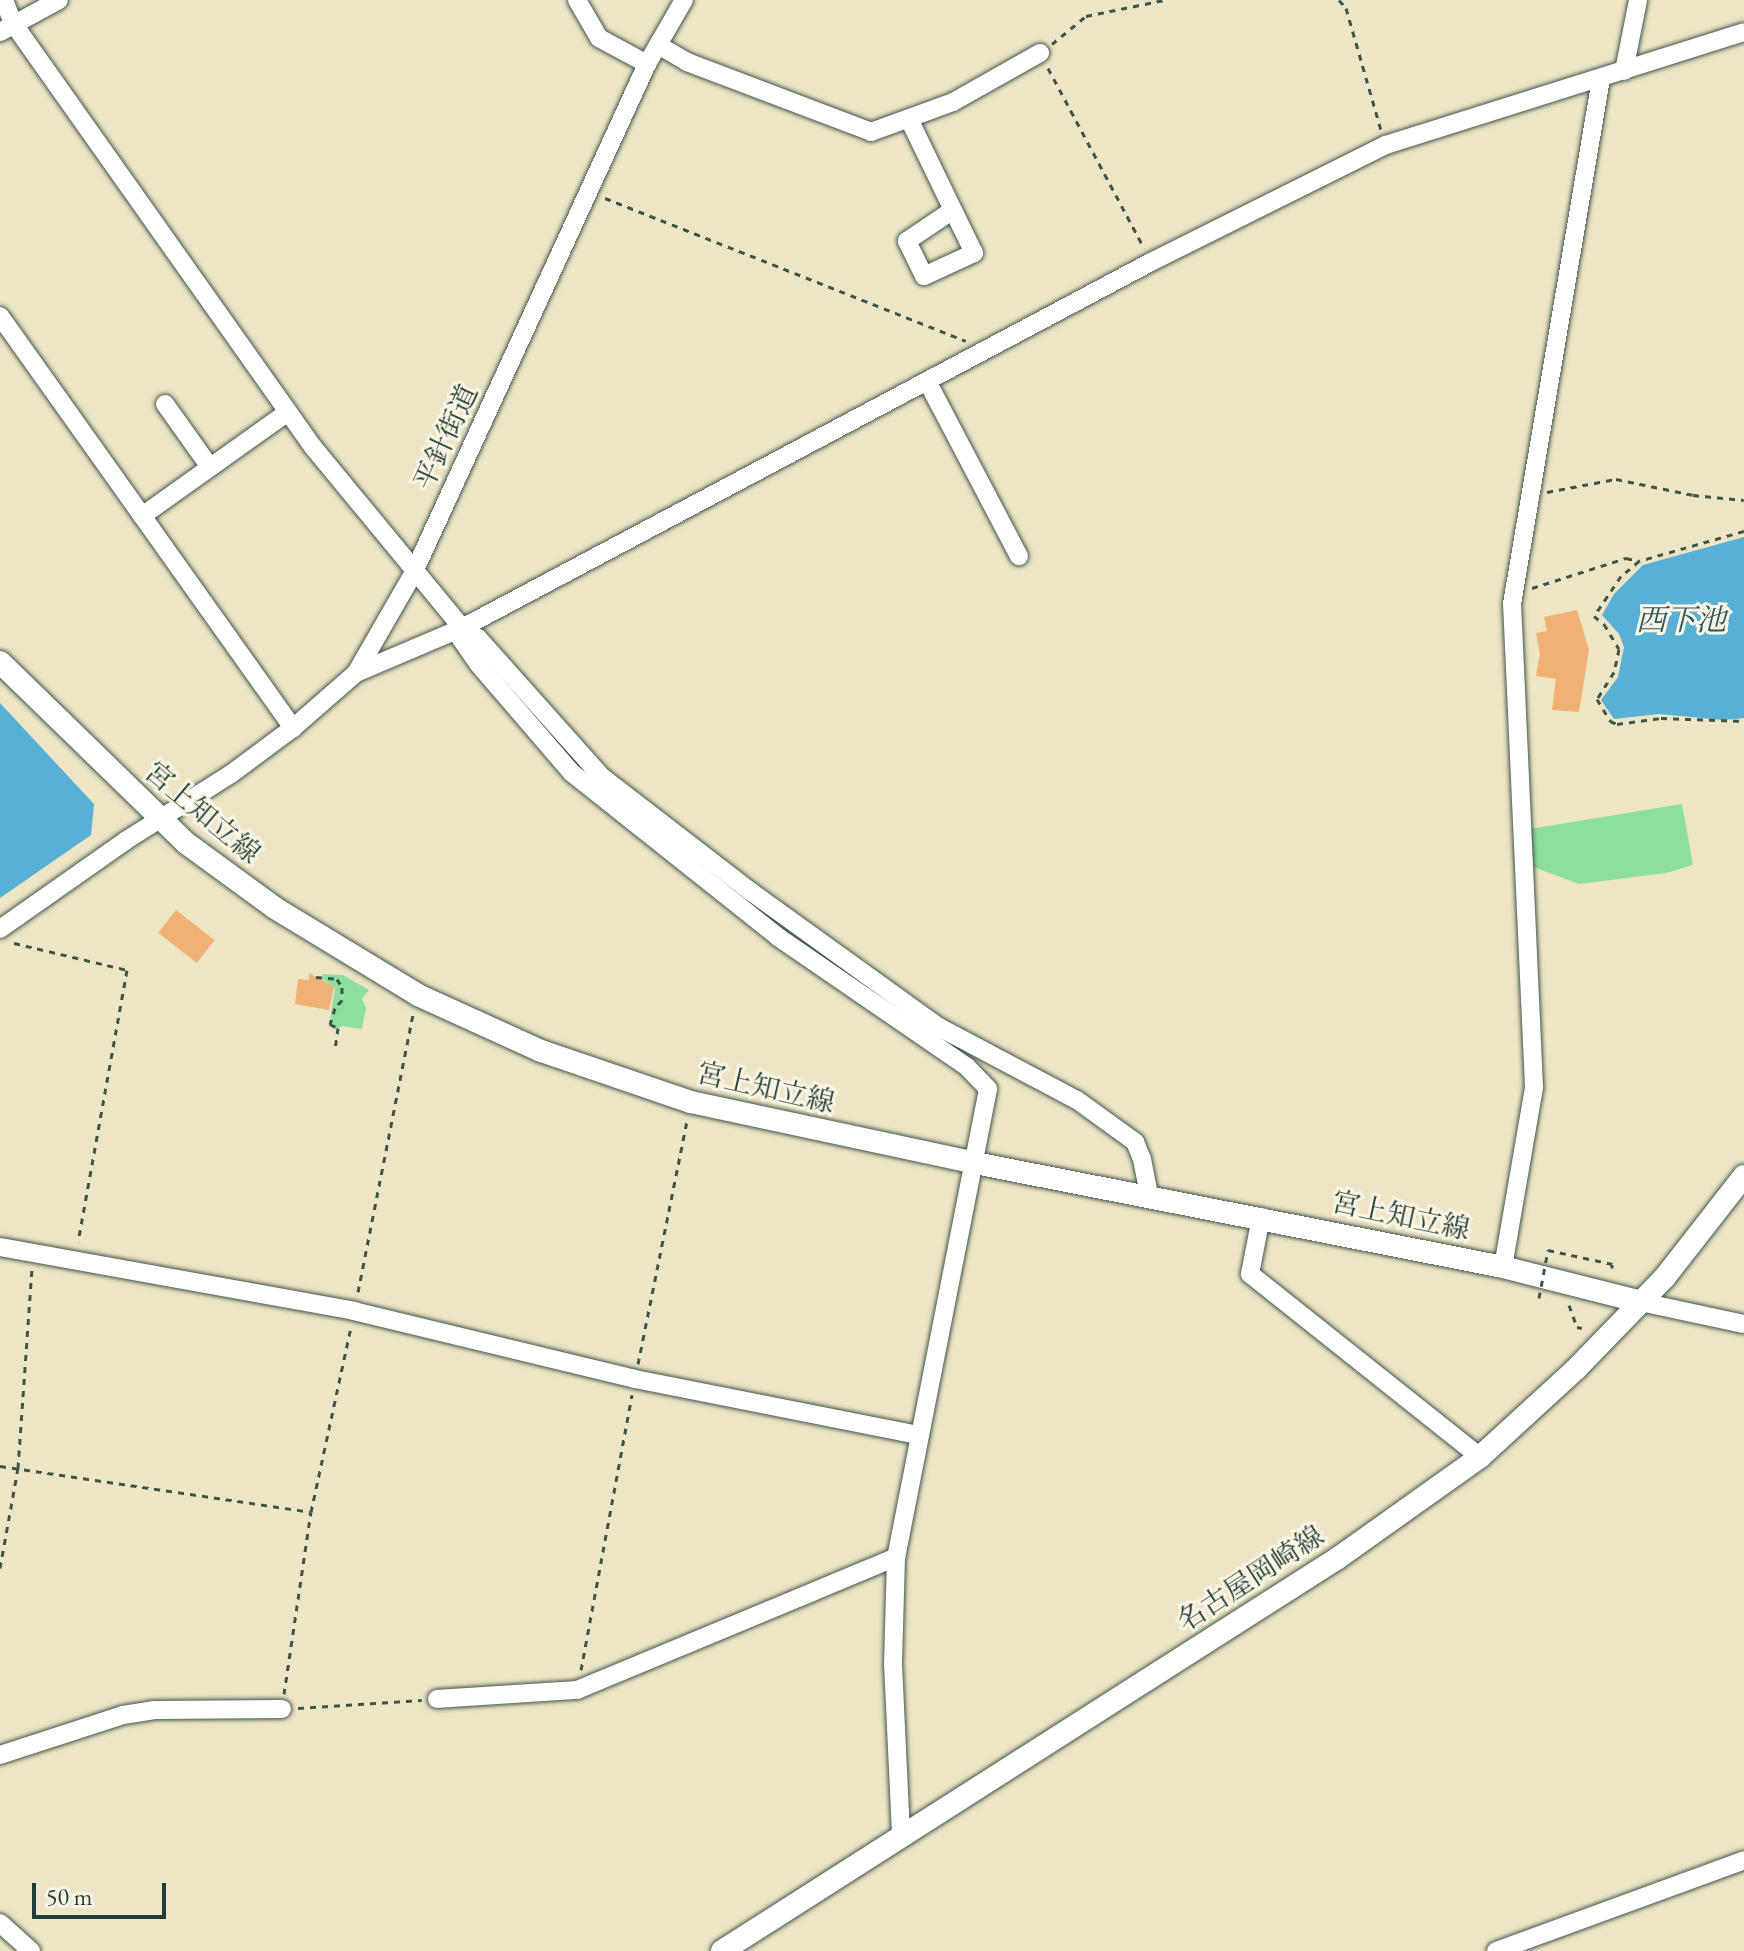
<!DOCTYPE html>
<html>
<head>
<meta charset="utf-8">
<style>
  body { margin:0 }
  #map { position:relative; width:1744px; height:1951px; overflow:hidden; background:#ede5c5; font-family:"EB Garamond","Noto Serif JP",serif }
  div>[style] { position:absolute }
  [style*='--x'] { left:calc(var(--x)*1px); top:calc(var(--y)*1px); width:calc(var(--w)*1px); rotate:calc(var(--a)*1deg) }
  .green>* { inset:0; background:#8edf9f }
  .water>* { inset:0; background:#58b0d5 }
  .building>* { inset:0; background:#f0b174; transform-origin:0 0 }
  .path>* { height:3px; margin-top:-1.5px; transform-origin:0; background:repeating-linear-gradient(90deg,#3e564a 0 6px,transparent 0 12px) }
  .roads { filter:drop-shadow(0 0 2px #3e564a) drop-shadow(0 0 2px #3e564a) }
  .minor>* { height:18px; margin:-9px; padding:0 9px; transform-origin:9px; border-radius:9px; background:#fff }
  .major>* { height:22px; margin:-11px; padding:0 11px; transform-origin:11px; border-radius:11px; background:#fff }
  .path-bridge>* { height:3px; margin-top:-1.5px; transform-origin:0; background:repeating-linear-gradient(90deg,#3e564a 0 6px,transparent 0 12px) }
  span { translate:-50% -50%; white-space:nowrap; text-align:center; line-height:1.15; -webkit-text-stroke:6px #fcf5e5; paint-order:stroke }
  .street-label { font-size:28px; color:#1f3d34 }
  .water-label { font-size:30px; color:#2d5a5c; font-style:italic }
  .scale { position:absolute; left:32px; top:1883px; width:134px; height:36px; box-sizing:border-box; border:4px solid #1f3d34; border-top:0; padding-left:10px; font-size:24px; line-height:28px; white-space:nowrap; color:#1f3d34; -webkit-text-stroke:6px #fcf5e5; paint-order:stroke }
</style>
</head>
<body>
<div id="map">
  <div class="green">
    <i style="clip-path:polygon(1682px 804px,1693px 865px,1666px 873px,1579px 884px,1531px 866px,1530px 829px)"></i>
    <i style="clip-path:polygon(322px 974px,343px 975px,369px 990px,362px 999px,366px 1008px,362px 1029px,342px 1026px,336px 1030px,329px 1026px,335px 988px,322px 979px)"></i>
  </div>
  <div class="water">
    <i style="clip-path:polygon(1744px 537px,1744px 718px,1723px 720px,1659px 714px,1614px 719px,1601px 700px,1618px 677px,1624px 647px,1619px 634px,1602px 615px,1614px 594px,1643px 565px)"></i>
    <i style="clip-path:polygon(0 703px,94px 804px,91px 835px,0 898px)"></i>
  </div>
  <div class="building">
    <i style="clip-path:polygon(1577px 610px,1589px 650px,1579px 712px,1552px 710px,1556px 679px,1536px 676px,1540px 654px,1536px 633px,1547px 631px,1544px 617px)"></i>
    <i style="left:176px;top:910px;width:49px;height:29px;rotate:38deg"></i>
    <i style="clip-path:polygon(309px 973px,334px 987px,329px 1010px,295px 1004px,298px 979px,309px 980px)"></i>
  </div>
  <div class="path">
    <i style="--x:1339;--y:0;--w:11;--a:49"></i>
    <i style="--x:1346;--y:8;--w:127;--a:74"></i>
    <i style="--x:1052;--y:44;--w:44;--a:-39.5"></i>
    <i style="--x:1086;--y:16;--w:80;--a:-11.6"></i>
    <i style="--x:1048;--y:68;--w:204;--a:61.9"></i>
    <i style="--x:605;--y:198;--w:388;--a:21.6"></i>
    <i style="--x:1547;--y:492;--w:70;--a:-10.7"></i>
    <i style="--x:1616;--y:479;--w:79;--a:11.7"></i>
    <i style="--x:1693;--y:495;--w:51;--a:5.6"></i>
    <i style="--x:1744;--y:531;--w:109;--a:164.1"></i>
    <i style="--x:1639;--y:561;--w:23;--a:140"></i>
    <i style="--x:1621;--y:576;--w:48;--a:124"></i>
    <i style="--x:1594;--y:616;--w:13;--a:39"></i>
    <i style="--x:1604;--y:624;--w:29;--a:59"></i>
    <i style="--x:1619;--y:649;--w:24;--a:102"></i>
    <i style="--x:1614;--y:672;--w:32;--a:122"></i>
    <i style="--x:1597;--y:699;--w:26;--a:59"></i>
    <i style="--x:1610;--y:721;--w:8;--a:23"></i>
    <i style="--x:1617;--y:724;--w:44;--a:-7.8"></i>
    <i style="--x:1661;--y:718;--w:83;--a:2.1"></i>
    <i style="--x:1532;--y:588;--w:99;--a:-17.7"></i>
    <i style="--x:1626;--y:558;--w:13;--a:13"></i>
    <i style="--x:14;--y:943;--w:116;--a:13.4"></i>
    <i style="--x:127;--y:970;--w:276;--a:100.2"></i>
    <i style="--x:316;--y:977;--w:21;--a:5"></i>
    <i style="--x:337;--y:979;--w:9;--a:58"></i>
    <i style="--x:342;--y:987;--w:13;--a:90"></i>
    <i style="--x:342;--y:1000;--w:11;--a:131"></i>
    <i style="--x:335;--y:1008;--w:17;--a:107"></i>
    <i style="--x:330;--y:1024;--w:9;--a:27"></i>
    <i style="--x:338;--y:1028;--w:22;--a:98"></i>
    <i style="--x:1548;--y:1250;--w:66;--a:12.3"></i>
    <i style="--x:1612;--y:1264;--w:4;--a:90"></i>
    <i style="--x:358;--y:1292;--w:284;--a:-78.8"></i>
    <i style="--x:1569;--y:1305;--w:23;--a:70"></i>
    <i style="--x:1577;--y:1327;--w:5;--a:11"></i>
    <i style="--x:638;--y:1364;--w:249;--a:-78.6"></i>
    <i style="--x:0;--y:1466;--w:314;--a:8.4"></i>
    <i style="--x:0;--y:1568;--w:102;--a:-79.8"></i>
    <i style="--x:18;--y:1468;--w:198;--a:-86"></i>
    <i style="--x:581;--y:1670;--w:280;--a:-79.5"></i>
    <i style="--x:284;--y:1694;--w:184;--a:-81.6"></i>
    <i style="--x:311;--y:1512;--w:189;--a:-77.8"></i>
    <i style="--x:298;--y:1708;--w:124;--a:-3.7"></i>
  </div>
  <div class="roads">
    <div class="minor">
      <i style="--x:4;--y:0;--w:25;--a:69"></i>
      <i style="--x:13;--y:23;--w:519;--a:54.72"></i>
      <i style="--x:313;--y:447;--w:234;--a:50.5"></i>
      <i style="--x:462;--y:628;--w:11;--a:95"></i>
      <i style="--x:461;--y:639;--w:32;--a:55"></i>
      <i style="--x:479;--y:665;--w:143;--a:49.3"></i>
      <i style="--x:572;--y:773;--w:263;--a:38.5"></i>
      <i style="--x:778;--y:937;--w:229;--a:34.5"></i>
      <i style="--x:967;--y:1067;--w:30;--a:46"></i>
      <i style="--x:988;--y:1089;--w:477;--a:101.1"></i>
      <i style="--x:896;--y:1557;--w:107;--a:91.6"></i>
      <i style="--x:893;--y:1664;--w:171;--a:87.3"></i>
      <i style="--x:577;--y:0;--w:44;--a:59.9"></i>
      <i style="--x:599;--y:38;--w:55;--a:28.4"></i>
      <i style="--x:0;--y:32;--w:67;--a:-28.5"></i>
      <i style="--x:658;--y:45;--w:34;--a:30"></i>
      <i style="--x:687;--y:62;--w:197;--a:20.8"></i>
      <i style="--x:871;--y:132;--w:87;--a:-20.1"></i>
      <i style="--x:953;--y:102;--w:100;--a:-29.4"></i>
      <i style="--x:1624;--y:71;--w:72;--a:-78.8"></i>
      <i style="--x:909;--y:119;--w:101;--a:64.2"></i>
      <i style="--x:953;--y:210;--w:48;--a:64"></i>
      <i style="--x:974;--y:253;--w:55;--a:155.3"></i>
      <i style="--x:924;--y:276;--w:39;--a:-116"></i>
      <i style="--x:907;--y:241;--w:55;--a:-34"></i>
      <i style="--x:0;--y:316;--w:506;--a:54.58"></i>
      <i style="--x:927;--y:381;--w:198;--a:62.3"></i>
      <i style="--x:165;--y:404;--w:77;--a:54.5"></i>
      <i style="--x:142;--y:516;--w:179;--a:-35.5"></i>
      <i style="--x:462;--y:628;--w:19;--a:32"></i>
      <i style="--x:478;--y:638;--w:185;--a:48.3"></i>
      <i style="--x:601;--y:776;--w:188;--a:37.7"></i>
      <i style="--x:750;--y:891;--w:231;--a:35.8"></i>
      <i style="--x:937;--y:1026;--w:158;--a:27.9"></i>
      <i style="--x:1077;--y:1100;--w:72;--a:35.9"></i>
      <i style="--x:1135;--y:1142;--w:18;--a:68"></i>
      <i style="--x:1142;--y:1159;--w:36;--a:79"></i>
      <i style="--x:356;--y:673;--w:115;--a:-23"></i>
      <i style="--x:462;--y:628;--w:780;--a:-27.98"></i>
      <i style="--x:1151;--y:262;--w:263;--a:-26.5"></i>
      <i style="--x:1386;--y:145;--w:375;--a:-17.5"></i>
      <i style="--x:0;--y:929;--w:153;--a:-35.1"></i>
      <i style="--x:125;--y:841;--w:125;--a:-32.3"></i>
      <i style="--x:231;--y:774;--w:77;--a:-36.6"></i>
      <i style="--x:293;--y:728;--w:84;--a:-41.1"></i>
      <i style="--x:356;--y:673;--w:116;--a:-60.1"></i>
      <i style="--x:414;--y:572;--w:559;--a:-65.36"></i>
      <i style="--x:647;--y:64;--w:74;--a:-60"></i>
      <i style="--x:1261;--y:1217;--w:58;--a:100.9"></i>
      <i style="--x:1250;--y:1274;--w:294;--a:38.5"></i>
      <i style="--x:0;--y:1247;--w:360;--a:10.2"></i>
      <i style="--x:354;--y:1311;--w:289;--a:13.6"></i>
      <i style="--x:635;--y:1379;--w:288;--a:11.2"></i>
      <i style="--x:1503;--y:1267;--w:183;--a:-80.2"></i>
      <i style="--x:1534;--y:1087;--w:484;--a:-92.6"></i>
      <i style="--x:1512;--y:604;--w:532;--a:-80.38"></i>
      <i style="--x:1641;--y:1302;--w:105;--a:12.1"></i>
      <i style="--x:437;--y:1699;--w:140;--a:-3.7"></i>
      <i style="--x:577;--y:1690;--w:346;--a:-22.6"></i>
      <i style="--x:0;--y:1755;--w:129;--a:-18"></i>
      <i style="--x:123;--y:1715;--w:32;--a:-9"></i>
      <i style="--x:155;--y:1710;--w:127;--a:-0.5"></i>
      <i style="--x:0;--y:1923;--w:42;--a:42.1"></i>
      <i style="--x:1496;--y:1951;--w:264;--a:-20.1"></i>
    </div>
    <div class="major">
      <i style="--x:0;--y:662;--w:260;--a:44.2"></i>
      <i style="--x:186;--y:843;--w:110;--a:36.1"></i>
      <i style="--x:275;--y:908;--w:167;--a:31.3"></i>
      <i style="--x:418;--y:995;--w:135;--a:24.5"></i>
      <i style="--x:541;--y:1051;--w:158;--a:18.8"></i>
      <i style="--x:691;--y:1102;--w:290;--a:12.1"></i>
      <i style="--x:975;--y:1163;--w:538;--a:11.14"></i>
      <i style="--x:1503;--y:1267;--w:142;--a:14.2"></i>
      <i style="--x:722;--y:1951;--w:731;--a:-32.54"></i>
      <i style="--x:1338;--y:1558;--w:174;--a:-35.4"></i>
      <i style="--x:1480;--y:1457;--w:130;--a:-42.5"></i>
      <i style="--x:1576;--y:1369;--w:128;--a:-45.9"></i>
      <i style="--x:1665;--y:1277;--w:128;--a:-52"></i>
    </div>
  </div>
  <div class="path-bridge">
    <i style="--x:1539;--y:1298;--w:49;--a:-79.4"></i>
  </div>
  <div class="street-label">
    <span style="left:445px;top:437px;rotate:-65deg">平針街道</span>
    <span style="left:203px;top:812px;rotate:40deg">宮上知立線</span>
    <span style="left:766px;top:1087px;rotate:13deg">宮上知立線</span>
    <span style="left:1401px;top:1215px;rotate:12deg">宮上知立線</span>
    <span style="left:1250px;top:1578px;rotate:-33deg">名古屋岡崎線</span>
  </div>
  <div class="water-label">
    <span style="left:1681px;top:620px">西下池</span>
  </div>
  <div class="scale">50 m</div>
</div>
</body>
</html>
